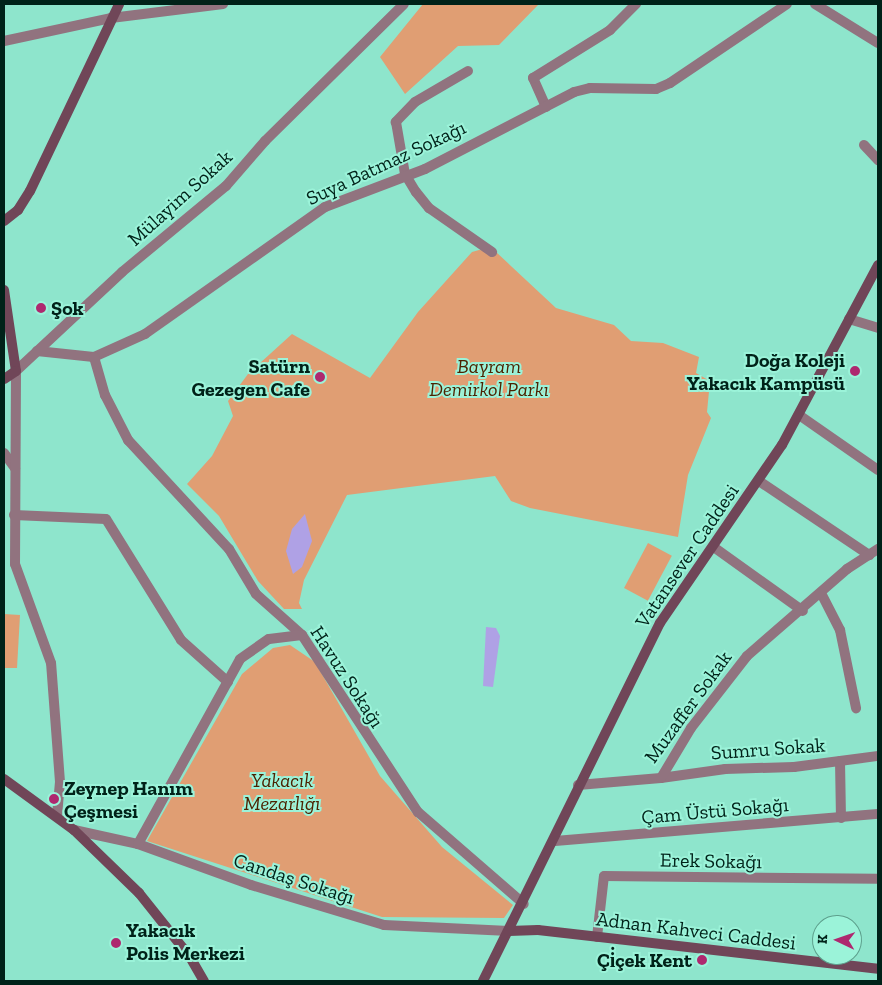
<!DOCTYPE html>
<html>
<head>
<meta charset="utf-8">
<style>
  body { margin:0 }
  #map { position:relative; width:882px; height:985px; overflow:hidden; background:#8ee5cc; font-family:"Zilla Slab",serif }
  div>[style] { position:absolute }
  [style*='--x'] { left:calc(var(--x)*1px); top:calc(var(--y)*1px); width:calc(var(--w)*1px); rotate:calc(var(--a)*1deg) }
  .green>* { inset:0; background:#e09e73; transform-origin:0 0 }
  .water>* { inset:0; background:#afa1e5 }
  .street>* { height:10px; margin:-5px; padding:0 5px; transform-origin:5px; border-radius:5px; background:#91737f }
  .secondary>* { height:10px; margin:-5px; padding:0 5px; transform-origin:5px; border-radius:5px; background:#704658 }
  .dots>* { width:14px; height:14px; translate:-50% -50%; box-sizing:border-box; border:2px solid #9bf3d9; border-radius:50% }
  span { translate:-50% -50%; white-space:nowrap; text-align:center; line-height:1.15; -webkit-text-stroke:4px #9bf3d9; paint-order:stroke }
  .street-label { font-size:20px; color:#002219 }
  .poi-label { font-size:20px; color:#002219; font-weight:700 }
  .left { translate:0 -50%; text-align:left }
  .right { translate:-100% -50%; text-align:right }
  .park-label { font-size:20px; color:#4c2201; font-style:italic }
  .frame { position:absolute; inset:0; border:5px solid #002219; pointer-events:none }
  .north { position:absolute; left:812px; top:915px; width:50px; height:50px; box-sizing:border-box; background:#9bf3d9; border:1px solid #5d9f8c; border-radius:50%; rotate:273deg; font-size:14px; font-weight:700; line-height:20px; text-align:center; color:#002219 }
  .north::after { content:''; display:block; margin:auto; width:18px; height:22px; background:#ae286f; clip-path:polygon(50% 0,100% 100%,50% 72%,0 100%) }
</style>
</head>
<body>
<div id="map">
  <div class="green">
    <i style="clip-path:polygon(423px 4px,539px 4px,499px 45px,458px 46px,405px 94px,380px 57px)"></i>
    <i style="clip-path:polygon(479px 250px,495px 251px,556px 308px,614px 325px,631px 341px,663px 343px,699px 357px,696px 373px,710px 381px,707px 412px,711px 418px,688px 475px,678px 537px,530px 508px,511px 501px,495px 476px,347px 495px,304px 580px,299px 603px,302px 609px,284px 609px,258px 581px,219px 516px,187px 484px,212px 456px,233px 416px,228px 401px,248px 374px,292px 334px,370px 378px,418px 312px,472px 252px)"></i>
    <i style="left:648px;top:543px;width:27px;height:51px;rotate:28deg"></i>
    <i style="clip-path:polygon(4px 614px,20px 615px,17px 668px,4px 668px)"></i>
    <i style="clip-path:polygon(290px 645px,315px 662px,380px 776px,442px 847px,513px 905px,504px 918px,382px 917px,147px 841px,242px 674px,273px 648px)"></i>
  </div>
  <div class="water">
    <i style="clip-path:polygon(305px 514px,312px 541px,302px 567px,293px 574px,286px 551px,292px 529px)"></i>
    <i style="clip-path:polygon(486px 627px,496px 628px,500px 636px,493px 687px,483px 686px)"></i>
  </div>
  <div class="street">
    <i style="--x:815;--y:4;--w:74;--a:31.8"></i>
    <i style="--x:4;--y:41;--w:109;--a:-12.1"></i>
    <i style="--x:111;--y:18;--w:113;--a:-7.1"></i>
    <i style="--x:468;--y:71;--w:61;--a:149.7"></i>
    <i style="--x:415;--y:102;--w:28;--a:134"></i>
    <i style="--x:396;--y:122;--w:53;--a:80.2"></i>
    <i style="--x:405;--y:174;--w:21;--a:59"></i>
    <i style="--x:416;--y:192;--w:21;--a:51"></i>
    <i style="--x:429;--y:208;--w:77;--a:34.9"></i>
    <i style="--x:546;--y:107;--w:32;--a:-114"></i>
    <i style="--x:533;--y:78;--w:91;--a:-31.9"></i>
    <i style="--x:610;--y:30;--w:37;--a:-45"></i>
    <i style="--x:864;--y:145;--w:21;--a:47"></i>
    <i style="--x:849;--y:319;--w:30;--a:17"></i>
    <i style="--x:37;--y:351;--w:57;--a:6"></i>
    <i style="--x:94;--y:357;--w:56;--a:-24.3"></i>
    <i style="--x:145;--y:334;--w:220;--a:-35.2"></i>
    <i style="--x:325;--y:207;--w:107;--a:-20.8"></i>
    <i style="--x:425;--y:169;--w:168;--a:-27.3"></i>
    <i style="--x:574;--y:92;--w:16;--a:-14"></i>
    <i style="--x:590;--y:88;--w:66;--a:0.9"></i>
    <i style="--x:656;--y:89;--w:15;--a:-23"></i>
    <i style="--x:670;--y:83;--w:141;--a:-34"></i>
    <i style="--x:94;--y:357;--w:40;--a:74"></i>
    <i style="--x:105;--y:395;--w:51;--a:62.9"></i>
    <i style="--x:128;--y:440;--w:149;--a:47.2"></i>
    <i style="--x:229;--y:549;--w:52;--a:59"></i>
    <i style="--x:256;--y:594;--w:62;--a:41.7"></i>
    <i style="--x:302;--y:635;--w:212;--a:56.8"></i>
    <i style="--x:418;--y:812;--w:140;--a:41"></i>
    <i style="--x:799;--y:415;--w:96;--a:34.8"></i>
    <i style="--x:4;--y:453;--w:19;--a:54"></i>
    <i style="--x:759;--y:481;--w:133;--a:33.9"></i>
    <i style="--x:14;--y:515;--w:92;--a:2.5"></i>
    <i style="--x:106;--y:519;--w:142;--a:58.2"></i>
    <i style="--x:181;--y:640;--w:63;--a:41.8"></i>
    <i style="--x:715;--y:548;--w:108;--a:35.6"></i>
    <i style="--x:821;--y:593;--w:42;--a:62.8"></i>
    <i style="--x:840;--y:630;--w:80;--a:78.4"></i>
    <i style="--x:840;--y:761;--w:57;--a:89"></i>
    <i style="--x:661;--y:778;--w:65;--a:-8"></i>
    <i style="--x:725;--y:769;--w:69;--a:-1.7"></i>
    <i style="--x:794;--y:767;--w:85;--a:-7.5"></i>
    <i style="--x:578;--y:785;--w:83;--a:-4.8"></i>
    <i style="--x:661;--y:778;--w:58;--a:-59"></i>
    <i style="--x:691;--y:728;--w:91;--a:-52.1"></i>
    <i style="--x:747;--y:656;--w:133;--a:-41"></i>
    <i style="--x:847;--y:569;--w:37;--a:-33"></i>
    <i style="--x:57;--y:816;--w:34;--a:-85"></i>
    <i style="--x:60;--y:782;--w:119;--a:-94.3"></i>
    <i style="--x:51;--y:663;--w:105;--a:-110"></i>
    <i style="--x:15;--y:564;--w:193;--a:-89.7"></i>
    <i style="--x:16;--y:371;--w:145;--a:-43"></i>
    <i style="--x:122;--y:272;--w:135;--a:-39.6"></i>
    <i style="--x:226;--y:186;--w:60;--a:-49.1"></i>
    <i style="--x:265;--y:141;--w:195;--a:-44.6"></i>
    <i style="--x:74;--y:830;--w:66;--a:12.3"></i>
    <i style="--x:138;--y:844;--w:120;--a:19.9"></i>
    <i style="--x:251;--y:885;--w:139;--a:16.7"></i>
    <i style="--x:384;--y:925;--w:125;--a:2.7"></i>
    <i style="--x:555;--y:841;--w:324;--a:-4.8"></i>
    <i style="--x:138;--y:844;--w:211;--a:-61.1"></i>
    <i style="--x:240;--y:659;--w:35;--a:-35"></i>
    <i style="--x:269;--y:639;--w:33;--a:-7"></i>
    <i style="--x:597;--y:937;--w:61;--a:-83.5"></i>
    <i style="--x:604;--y:876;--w:274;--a:0.6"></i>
  </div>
  <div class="secondary">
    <i style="--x:4;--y:221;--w:18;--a:-38"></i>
    <i style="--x:18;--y:210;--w:22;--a:-58"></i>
    <i style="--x:30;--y:191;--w:207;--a:-64.5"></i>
    <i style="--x:4;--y:290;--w:82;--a:81.6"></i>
    <i style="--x:16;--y:371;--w:14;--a:146"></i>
    <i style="--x:4;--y:779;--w:87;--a:36.1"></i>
    <i style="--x:74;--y:830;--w:91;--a:44.1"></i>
    <i style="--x:139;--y:893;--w:82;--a:51.4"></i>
    <i style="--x:190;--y:957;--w:28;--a:60"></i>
    <i style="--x:509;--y:931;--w:29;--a:-2"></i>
    <i style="--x:538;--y:930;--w:342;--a:6.5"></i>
    <i style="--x:483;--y:981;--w:399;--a:-63.7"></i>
    <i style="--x:660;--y:623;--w:216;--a:-55.6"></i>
    <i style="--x:782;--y:445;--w:204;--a:-61.9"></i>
  </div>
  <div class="dots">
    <i style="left:41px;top:308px;background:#ae286f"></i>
    <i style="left:855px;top:371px;background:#ae286f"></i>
    <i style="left:320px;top:377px;background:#ae286f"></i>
    <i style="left:54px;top:799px;background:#ae286f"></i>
    <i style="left:116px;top:943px;background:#ae286f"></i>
    <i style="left:702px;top:960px;background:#ae286f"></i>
  </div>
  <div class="street-label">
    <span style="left:386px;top:163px;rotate:-25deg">Suya Batmaz Sokağı</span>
    <span style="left:180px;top:198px;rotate:-42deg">Mülayim Sokak</span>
    <span style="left:687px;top:556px;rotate:-56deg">Vatansever Caddesi</span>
    <span style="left:347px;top:677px;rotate:57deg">Havuz Sokağı</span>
    <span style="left:688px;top:707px;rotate:-54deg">Muzaffer Sokak</span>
    <span style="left:768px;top:749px;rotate:-4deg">Sumru Sokak</span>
    <span style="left:715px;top:811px;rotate:-5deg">Çam Üstü Sokağı</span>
    <span style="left:711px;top:861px;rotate:1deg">Erek Sokağı</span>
    <span style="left:294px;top:879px;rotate:18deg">Candaş Sokağı</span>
    <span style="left:696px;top:931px;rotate:7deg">Adnan Kahveci Caddesi</span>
  </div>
  <div class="poi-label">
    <span class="left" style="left:51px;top:308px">Şok</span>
    <span class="right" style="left:845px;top:372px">Doğa Koleji<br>Yakacık Kampüsü</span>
    <span class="right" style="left:310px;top:378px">Satürn<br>Gezegen Cafe</span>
    <span class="left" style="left:64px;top:800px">Zeynep Hanım<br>Çeşmesi</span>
    <span class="left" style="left:126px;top:942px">Yakacık<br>Polis Merkezi</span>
    <span class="right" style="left:692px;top:960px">Çi̇çek Kent</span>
  </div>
  <div class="park-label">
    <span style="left:489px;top:378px">Bayram<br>Demirkol Parkı</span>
    <span style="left:282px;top:792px">Yakacık<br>Mezarlığı</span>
  </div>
  <div class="frame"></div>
  <div class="north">K</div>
</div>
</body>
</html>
